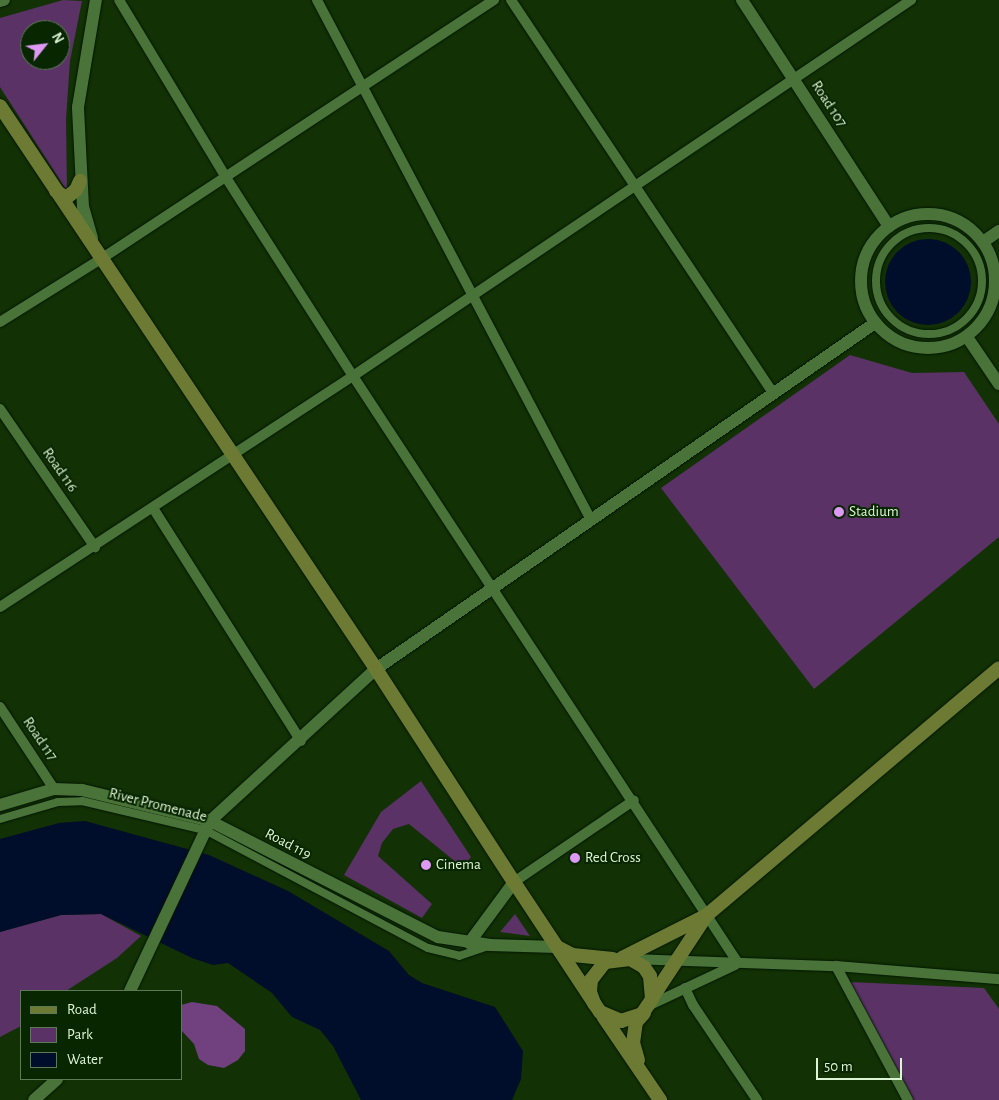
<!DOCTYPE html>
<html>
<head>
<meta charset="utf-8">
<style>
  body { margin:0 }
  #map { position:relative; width:999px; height:1100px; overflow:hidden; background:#123104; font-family:"Alegreya Sans",sans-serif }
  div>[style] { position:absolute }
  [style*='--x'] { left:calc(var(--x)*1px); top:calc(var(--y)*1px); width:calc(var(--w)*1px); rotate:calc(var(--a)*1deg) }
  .green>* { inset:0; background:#5a3266 }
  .forest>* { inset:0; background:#70407f }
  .water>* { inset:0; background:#000d2b }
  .round { border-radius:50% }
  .roads { filter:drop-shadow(0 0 1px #031700) drop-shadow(0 0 1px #031700) }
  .pedestrian>* { height:8px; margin:-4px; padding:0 4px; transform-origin:4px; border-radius:4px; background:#497338 }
  .pedestrian>.ring { margin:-4px; padding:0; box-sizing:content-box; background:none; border:8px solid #497338; border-radius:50% }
  .minor>* { height:10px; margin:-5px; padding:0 5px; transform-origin:5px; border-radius:5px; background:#497338 }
  .tertiary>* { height:12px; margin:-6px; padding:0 6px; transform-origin:6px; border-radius:6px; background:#497338 }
  .tertiary>.ring { margin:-6px; padding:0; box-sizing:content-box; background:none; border:12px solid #497338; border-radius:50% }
  .secondary>* { height:14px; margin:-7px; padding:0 7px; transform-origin:7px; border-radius:7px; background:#6d7a33 }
  .dots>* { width:14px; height:14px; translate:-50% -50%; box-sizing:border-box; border:2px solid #082700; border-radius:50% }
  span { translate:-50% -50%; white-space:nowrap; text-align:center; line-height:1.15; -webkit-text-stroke:4px #082700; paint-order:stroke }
  .street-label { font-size:15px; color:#dcf4d4 }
  .poi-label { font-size:15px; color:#dcf4d4 }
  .left { translate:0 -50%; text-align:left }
  .legend { position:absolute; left:20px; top:990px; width:162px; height:90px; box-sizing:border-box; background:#082700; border:1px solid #5d7955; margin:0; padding:6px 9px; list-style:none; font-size:15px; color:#dcf4d4 }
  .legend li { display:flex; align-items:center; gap:10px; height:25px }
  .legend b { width:25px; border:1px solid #5d7955 }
  .north { position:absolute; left:20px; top:20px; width:50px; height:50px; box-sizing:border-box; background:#082700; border:1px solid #5d7955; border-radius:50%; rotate:61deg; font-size:14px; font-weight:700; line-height:20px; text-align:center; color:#dcf4d4 }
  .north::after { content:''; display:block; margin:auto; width:18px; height:22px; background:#dd99f3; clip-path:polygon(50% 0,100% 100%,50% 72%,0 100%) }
  .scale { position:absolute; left:816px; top:1058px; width:86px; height:22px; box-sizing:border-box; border:2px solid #dcf4d4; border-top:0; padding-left:6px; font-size:15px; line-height:18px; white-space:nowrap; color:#dcf4d4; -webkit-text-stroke:4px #082700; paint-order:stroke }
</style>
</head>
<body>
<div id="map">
  <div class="green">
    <i style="clip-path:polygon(evenodd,63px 0,82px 1px,70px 61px,66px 119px,67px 191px,0 87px,0 18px,63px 0,30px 30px,60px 30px,60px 60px,30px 60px,30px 30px)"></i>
    <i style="clip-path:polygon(850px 355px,912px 373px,964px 372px,999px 424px,999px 537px,814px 689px,661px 488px)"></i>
    <i style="clip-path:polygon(421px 781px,471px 857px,462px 867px,409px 824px,393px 829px,382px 843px,378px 856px,432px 904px,422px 918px,344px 875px,381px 812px)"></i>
    <i style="clip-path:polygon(101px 914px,141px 936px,117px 958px,66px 991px,21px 991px,21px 1026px,0 1037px,0 932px,61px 915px)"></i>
    <i style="clip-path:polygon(515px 914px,530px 936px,500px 932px)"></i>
    <i style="clip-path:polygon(850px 982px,984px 988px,999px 1009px,999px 1100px,913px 1100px)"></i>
  </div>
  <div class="forest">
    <i style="clip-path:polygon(192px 1002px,217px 1006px,245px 1029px,245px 1051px,238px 1060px,224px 1068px,208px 1065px,199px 1059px,194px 1044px,181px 1030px,181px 1005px)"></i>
  </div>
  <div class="water">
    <i class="round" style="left:885px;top:239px;width:86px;height:86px"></i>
    <i style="clip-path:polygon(85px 821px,209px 855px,288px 891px,389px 951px,409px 975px,422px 983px,495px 1007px,523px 1051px,521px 1079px,512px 1100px,361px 1100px,333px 1046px,320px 1030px,292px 1017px,272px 993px,228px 963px,213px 965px,192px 958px,101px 914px,61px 915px,0 932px,0 839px,59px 823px)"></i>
  </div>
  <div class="roads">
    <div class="pedestrian">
      <i class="ring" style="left:876px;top:228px;width:98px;height:98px"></i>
      <i style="--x:0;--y:819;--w:60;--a:-16.3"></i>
      <i style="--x:58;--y:802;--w:24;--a:-2"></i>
      <i style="--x:82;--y:801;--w:126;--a:13.3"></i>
      <i style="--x:205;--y:830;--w:252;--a:27.9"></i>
      <i style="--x:428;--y:948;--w:32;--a:14"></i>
      <i style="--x:459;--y:956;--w:31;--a:-19"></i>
    </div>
    <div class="minor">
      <i style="--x:119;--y:0;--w:205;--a:58.9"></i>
      <i style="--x:225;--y:176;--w:237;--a:57.4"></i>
      <i style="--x:353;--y:376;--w:702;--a:56.74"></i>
      <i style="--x:317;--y:0;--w:588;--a:62.21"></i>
      <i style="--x:511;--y:0;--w:472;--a:56.3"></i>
      <i style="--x:0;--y:322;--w:119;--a:-32"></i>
      <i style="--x:101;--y:259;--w:471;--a:-33.4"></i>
      <i style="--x:0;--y:409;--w:168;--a:55.5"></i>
      <i style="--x:153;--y:508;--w:276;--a:57.6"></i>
      <i style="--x:0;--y:607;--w:422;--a:-33.2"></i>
      <i style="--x:353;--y:376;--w:673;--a:-33.97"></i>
      <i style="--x:0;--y:707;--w:98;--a:56.6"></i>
      <i style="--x:514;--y:882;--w:145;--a:-34.3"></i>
      <i style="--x:631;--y:959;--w:205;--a:2"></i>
      <i style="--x:836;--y:966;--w:164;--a:4.6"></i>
      <i style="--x:836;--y:966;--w:152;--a:61.8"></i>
      <i style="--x:685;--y:988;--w:19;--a:65"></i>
      <i style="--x:693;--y:1005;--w:115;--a:56"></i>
      <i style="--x:650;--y:1005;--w:94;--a:-25.2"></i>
    </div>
    <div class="tertiary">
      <i style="--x:742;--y:0;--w:270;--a:57"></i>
      <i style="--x:0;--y:1;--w:4;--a:-14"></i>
      <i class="ring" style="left:861px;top:214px;width:122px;height:122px"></i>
      <i style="--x:92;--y:238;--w:32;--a:-106"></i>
      <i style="--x:83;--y:207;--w:100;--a:-92.9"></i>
      <i style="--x:78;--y:107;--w:109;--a:-80.5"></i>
      <i style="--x:983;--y:242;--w:19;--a:-35"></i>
      <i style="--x:967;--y:337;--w:57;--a:55.8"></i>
      <i style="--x:0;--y:805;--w:56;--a:-16.5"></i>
      <i style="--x:54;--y:789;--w:28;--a:2"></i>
      <i style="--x:82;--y:790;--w:132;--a:13.6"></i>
      <i style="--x:210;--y:821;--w:256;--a:27"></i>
      <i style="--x:438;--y:937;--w:53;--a:8.7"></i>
      <i style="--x:490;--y:945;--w:67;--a:1.7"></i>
      <i style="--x:469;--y:943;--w:76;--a:-53.6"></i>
      <i style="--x:130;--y:991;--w:188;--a:-64.8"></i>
      <i style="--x:210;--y:821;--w:225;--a:-42.5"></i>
      <i style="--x:376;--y:669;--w:607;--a:-34.74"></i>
      <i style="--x:34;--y:1100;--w:31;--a:-42"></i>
    </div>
    <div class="secondary">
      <i style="--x:0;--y:106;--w:677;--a:56.26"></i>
      <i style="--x:376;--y:669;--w:254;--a:57.1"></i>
      <i style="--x:514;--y:882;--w:78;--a:56.5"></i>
      <i style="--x:557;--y:947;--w:67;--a:56.5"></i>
      <i style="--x:594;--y:1003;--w:11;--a:56"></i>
      <i style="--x:600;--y:1012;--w:23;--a:23"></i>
      <i style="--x:621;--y:1021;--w:22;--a:-18"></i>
      <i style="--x:642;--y:1014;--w:18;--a:-56"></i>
      <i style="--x:652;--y:999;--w:23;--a:-95"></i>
      <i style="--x:650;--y:976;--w:11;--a:-124"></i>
      <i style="--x:644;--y:967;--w:16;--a:-150"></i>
      <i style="--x:630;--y:959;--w:25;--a:173"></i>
      <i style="--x:605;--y:962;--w:23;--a:128"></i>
      <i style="--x:591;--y:980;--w:12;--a:95"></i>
      <i style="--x:590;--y:992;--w:12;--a:70"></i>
      <i style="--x:56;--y:191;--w:12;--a:35"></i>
      <i style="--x:66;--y:198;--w:13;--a:-39"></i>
      <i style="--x:76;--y:190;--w:10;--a:-66"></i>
      <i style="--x:557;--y:947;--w:18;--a:27"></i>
      <i style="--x:573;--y:955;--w:40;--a:5.7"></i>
      <i style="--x:622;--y:958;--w:95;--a:-26.8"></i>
      <i style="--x:707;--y:915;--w:382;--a:-40.2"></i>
      <i style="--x:652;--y:998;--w:98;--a:-56.6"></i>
      <i style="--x:603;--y:1016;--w:102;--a:55.8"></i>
      <i style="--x:638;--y:1060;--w:18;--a:-106"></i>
      <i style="--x:633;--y:1043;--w:21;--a:-82"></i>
      <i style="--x:636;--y:1022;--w:12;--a:-48"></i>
    </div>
  </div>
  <div class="dots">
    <i style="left:839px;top:512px;background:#dd99f3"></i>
    <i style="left:575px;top:858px;background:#dd99f3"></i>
    <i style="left:426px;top:865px;background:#dd99f3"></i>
  </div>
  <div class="street-label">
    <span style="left:829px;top:104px;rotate:57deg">Road 107</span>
    <span style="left:60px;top:470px;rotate:55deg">Road 116</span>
    <span style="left:40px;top:739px;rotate:56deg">Road 117</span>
    <span style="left:158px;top:805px;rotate:14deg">River Promenade</span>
    <span style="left:288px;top:844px;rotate:28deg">Road 119</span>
  </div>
  <div class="poi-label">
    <span class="left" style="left:849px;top:512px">Stadium</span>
    <span class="left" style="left:585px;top:858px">Red Cross</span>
    <span class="left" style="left:436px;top:865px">Cinema</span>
  </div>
  <ul class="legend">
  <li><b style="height:6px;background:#6d7a33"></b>Road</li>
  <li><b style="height:14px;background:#5a3266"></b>Park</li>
  <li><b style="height:14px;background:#000d2b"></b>Water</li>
  </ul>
  <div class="north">N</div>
  <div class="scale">50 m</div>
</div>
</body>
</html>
